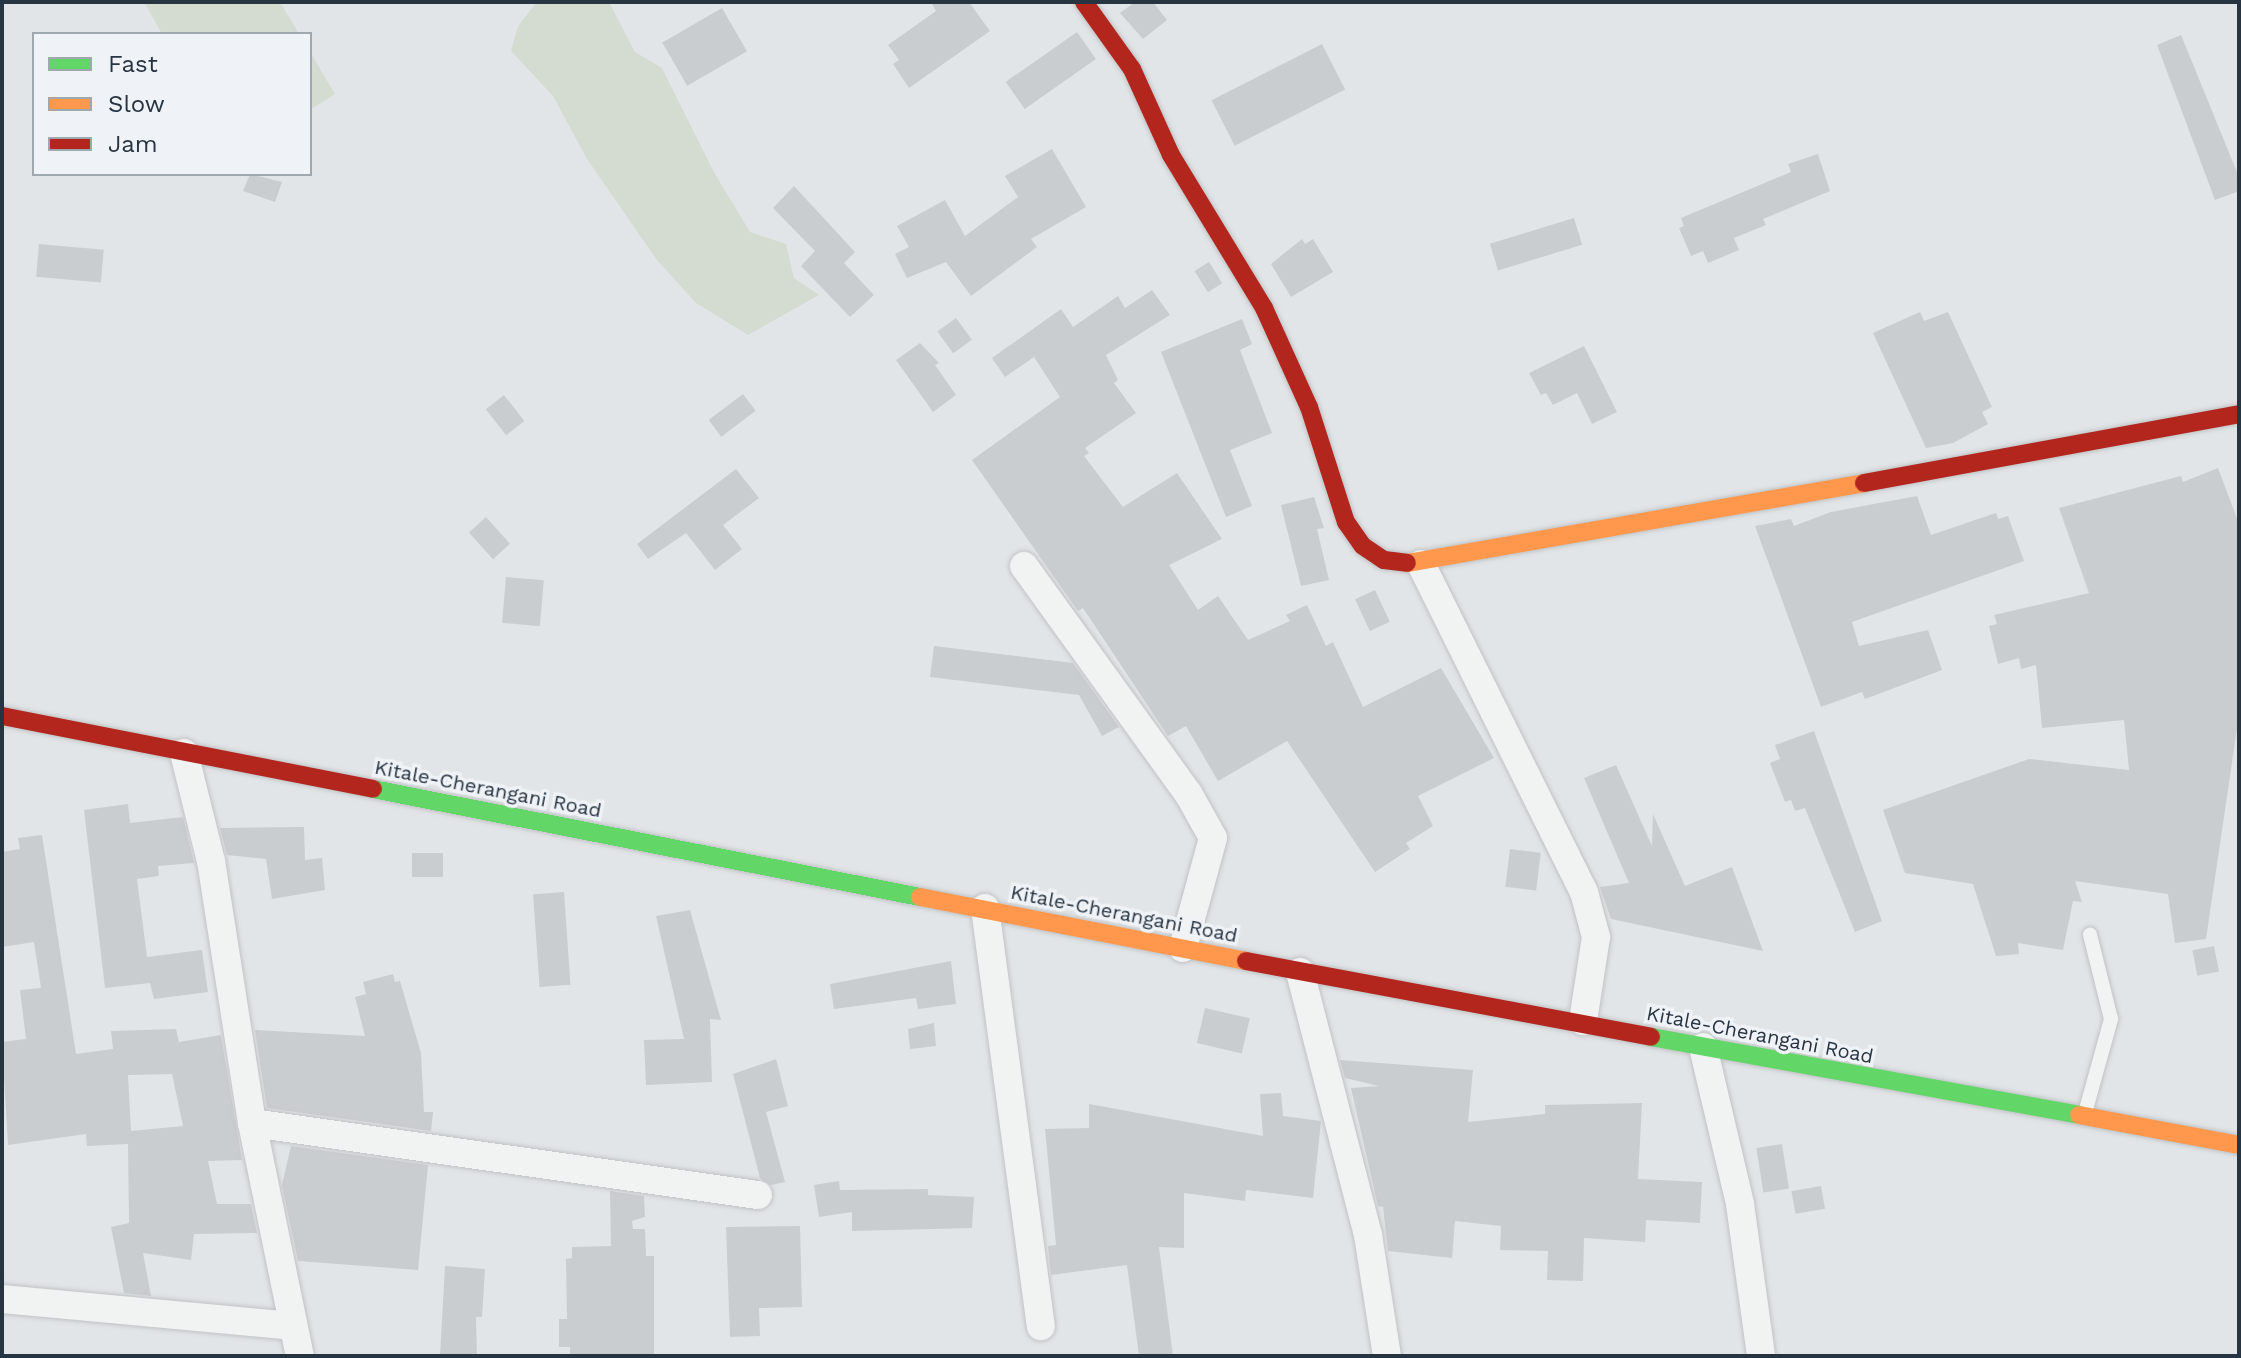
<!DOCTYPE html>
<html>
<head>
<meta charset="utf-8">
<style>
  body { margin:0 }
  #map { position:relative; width:2241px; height:1358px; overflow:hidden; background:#e2e5e7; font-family:"Work Sans",sans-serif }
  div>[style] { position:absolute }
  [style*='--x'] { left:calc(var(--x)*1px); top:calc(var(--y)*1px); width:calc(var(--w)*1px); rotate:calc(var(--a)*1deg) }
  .green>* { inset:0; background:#d4dcd2 }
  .building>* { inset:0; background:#cacdcf; transform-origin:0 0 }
  .roads { filter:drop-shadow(0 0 2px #c0c3c5) drop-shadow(0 0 2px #c0c3c5) }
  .lane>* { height:14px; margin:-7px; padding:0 7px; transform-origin:7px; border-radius:7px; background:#f1f3f3 }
  .street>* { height:28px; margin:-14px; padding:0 14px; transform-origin:14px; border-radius:14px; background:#f1f3f3 }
  .fast>* { height:18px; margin:-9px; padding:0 9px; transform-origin:9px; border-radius:9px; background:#63d668 }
  .slow>* { height:18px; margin:-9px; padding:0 9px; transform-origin:9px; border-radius:9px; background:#ff974d }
  .jam>* { height:18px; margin:-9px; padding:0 9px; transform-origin:9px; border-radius:9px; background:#b3261e }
  span { translate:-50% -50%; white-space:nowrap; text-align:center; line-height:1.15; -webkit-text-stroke:7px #eff3f7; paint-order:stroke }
  .street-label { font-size:20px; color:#273442 }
  .frame { position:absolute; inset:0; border:4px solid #273442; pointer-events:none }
  .legend { position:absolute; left:32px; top:32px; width:280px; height:144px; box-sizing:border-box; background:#eff3f7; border:2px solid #9fa7af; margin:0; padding:10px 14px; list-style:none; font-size:24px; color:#273442 }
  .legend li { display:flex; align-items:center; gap:16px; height:40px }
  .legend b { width:40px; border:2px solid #9fa7af }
</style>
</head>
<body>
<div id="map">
  <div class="green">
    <i style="clip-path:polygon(144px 2px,280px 2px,299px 34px,162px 34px)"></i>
    <i style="clip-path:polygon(537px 2px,609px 2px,635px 52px,662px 68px,715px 174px,750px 232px,786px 244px,794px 278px,819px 295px,748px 335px,696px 303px,657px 260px,587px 159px,553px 96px,511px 51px,518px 26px)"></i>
    <i style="clip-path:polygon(310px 52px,335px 94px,310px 110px)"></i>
  </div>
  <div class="building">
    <i style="clip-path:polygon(931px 2px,969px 2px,990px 31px,909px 88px,893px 64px,899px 60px,888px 45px,936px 11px)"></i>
    <i style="clip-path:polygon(1135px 2px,1153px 2px,1167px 20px,1143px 39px,1120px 13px)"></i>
    <i style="left:722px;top:8px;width:50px;height:69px;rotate:60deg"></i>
    <i style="left:1077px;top:32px;width:33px;height:87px;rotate:55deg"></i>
    <i style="clip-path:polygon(2181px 35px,2239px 177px,2239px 191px,2215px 200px,2157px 45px)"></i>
    <i style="left:1322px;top:44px;width:51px;height:124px;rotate:63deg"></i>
    <i style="clip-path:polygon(1052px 149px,1086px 207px,1031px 239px,1037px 247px,971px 296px,946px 262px,907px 278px,895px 254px,909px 247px,897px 226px,945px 200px,965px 236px,1018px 197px,1005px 176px)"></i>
    <i style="clip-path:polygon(1818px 154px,1830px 191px,1763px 219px,1766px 225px,1734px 238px,1739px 250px,1708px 263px,1703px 251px,1691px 256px,1679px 228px,1684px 226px,1681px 218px,1791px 172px,1788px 164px)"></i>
    <i style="clip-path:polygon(250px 174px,282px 182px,275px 202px,243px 191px)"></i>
    <i style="clip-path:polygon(794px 186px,855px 252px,844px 263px,874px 295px,850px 317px,801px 266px,815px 251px,773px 208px)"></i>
    <i style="left:1574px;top:218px;width:28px;height:88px;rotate:73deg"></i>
    <i style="clip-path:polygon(1302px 239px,1305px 244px,1313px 239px,1333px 272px,1291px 297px,1271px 264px)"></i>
    <i style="left:39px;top:244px;width:65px;height:33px;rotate:5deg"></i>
    <i style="left:1209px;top:262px;width:25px;height:17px;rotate:58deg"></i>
    <i style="clip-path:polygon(1152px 290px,1170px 315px,1106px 355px,1118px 380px,1114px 383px,1136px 413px,1085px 448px,1089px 453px,1084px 456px,1123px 507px,1177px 473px,1222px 539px,1169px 565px,1198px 610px,1218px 596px,1248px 640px,1290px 621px,1286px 615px,1307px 605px,1326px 646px,1333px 642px,1363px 707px,1441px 668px,1494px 758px,1418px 796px,1433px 826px,1406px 843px,1410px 849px,1375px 872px,1287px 741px,1218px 781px,1186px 726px,1168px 736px,1083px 608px,1078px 611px,972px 460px,1060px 397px,1034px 357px,1005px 377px,992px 358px,1061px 309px,1073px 327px,1118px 296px,1125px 308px)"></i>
    <i style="clip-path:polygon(1920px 312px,1924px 321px,1948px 312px,1992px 407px,1982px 412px,1988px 424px,1953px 443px,1926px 448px,1873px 333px)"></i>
    <i style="left:956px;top:318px;width:27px;height:23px;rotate:54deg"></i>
    <i style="clip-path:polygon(1242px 319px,1252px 344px,1240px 350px,1272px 433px,1230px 450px,1252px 506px,1226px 517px,1161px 352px)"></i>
    <i style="clip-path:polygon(920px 343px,939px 363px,935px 365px,956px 395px,933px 412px,896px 360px)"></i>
    <i style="clip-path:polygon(1584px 346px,1617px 412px,1592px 424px,1577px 393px,1553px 405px,1546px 393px,1541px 395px,1529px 373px)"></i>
    <i style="left:743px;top:394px;width:21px;height:43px;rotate:53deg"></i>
    <i style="left:504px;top:395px;width:33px;height:23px;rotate:52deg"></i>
    <i style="clip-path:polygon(2218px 468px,2239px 524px,2239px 715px,2206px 939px,2175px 943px,2168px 894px,2075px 881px,2082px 902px,2073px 901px,2063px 950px,2018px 943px,2019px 954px,1996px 956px,1973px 884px,1905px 873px,1883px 810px,2029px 759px,2129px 770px,2124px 720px,2042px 728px,2036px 665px,2021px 669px,2019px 658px,1998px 664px,1989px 626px,1997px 624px,1994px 615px,2089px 593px,2059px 508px,2181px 476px,2183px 482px)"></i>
    <i style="clip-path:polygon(736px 469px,759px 498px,723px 525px,742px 549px,715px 570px,686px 533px,648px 559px,637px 544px)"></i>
    <i style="clip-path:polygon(1917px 496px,1931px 535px,1996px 513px,1998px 519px,2008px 516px,2024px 561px,1852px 622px,1859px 646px,1928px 630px,1942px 670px,1865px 699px,1862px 692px,1821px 707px,1755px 526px,1791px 519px,1794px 526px,1831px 512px)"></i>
    <i style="clip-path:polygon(1314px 497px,1324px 528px,1317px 529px,1329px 580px,1301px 586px,1281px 505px)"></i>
    <i style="left:486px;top:517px;width:36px;height:23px;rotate:48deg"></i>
    <i style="left:506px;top:577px;width:38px;height:46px;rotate:5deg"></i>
    <i style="left:1375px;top:590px;width:35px;height:22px;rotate:65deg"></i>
    <i style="clip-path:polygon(934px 646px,1073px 663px,1119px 727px,1102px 736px,1079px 695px,930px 677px)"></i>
    <i style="clip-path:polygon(1814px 731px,1882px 921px,1855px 932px,1805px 808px,1795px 811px,1791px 800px,1785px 802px,1770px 763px,1780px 759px,1775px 745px)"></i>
    <i style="clip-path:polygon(1616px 765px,1652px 846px,1653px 814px,1685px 886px,1732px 867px,1763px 951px,1611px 919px,1600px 887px,1629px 883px,1584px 778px)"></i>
    <i style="clip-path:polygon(128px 804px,130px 823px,183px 817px,194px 863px,158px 866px,159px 876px,137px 879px,147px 957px,202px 950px,208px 992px,154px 999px,150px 983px,105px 988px,84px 810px)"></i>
    <i style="clip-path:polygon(304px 827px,305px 860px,322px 858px,325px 890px,272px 899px,266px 859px,227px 855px,220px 828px)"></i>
    <i style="clip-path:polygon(evenodd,42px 835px,76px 1054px,113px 1049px,111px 1031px,176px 1029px,179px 1042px,221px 1035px,242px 1160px,208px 1161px,217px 1204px,251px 1204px,257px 1233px,194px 1234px,191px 1260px,143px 1253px,151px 1296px,124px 1293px,111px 1227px,129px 1223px,128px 1144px,87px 1146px,86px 1134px,8px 1145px,2px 1042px,26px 1039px,20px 990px,41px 988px,34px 942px,2px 947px,2px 852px,20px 849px,18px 838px,42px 835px,172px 1074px,183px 1126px,131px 1131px,128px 1075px,172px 1074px)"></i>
    <i style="left:1510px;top:849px;width:31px;height:38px;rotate:7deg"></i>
    <i style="left:412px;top:853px;width:31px;height:24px"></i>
    <i style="left:564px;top:892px;width:93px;height:31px;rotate:86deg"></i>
    <i style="clip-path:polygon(690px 910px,721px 1020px,710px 1019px,712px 1082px,646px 1085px,644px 1040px,684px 1039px,656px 916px)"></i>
    <i style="left:2214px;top:946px;width:26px;height:22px;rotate:79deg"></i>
    <i style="clip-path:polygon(951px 961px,956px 1004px,918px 1009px,916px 998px,834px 1009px,830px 984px)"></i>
    <i style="clip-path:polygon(393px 974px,395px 982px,400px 981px,421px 1053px,424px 1112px,433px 1112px,431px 1131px,267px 1108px,255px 1030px,365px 1036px,355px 997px,366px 994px,363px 982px)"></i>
    <i style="left:1205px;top:1008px;width:46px;height:36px;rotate:13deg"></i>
    <i style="clip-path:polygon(934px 1023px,936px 1046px,910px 1049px,908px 1029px)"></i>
    <i style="clip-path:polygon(776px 1059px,788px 1106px,766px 1112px,785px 1182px,771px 1185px,760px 1178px,733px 1074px)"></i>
    <i style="clip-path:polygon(1340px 1060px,1473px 1070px,1468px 1122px,1545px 1114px,1545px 1105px,1642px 1103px,1638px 1179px,1702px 1182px,1700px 1223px,1646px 1220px,1645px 1242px,1584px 1238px,1583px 1281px,1547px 1280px,1548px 1251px,1500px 1250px,1501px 1226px,1455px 1221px,1452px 1258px,1388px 1251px,1383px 1207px,1378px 1206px,1351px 1088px,1379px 1086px,1345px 1078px)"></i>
    <i style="clip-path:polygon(1281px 1093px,1283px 1116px,1321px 1121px,1313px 1198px,1246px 1190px,1245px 1201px,1184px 1193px,1184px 1248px,1159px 1247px,1173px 1356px,1139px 1356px,1127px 1265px,1051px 1275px,1048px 1246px,1056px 1245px,1045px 1129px,1089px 1128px,1089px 1104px,1263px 1136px,1260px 1094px)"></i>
    <i style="left:1782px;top:1144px;width:45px;height:26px;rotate:81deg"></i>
    <i style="clip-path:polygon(291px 1146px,428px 1165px,418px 1270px,298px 1261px,282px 1185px)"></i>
    <i style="clip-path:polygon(839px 1181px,840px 1190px,928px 1189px,928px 1195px,974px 1197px,972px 1228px,852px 1231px,852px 1212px,819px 1217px,814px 1185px)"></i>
    <i style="left:1821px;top:1186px;width:23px;height:30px;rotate:80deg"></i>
    <i style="clip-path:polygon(610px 1191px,644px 1196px,645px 1217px,632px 1221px,633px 1229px,645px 1229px,646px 1256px,654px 1256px,654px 1356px,570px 1356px,570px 1347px,559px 1347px,559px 1319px,567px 1319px,566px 1259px,572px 1258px,572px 1247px,611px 1246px)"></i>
    <i style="clip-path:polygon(800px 1226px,802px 1307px,759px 1308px,760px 1336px,730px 1337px,726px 1227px)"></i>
    <i style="clip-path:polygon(445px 1266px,485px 1269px,482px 1317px,476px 1317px,477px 1356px,440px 1356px)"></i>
  </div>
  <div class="roads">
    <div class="lane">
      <i style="--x:2085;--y:1113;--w:98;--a:-74.5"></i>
      <i style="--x:2111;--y:1019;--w:87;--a:-104"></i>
    </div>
    <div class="street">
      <i style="--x:1421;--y:564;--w:366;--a:63.6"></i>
      <i style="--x:1584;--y:892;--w:47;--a:75.1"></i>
      <i style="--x:1596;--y:937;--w:85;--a:98.8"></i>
      <i style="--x:1024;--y:566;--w:280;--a:54.2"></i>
      <i style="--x:1188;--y:793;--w:51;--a:60.9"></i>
      <i style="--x:1213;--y:838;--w:114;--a:105.3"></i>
      <i style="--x:184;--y:753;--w:111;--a:76"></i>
      <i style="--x:211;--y:861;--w:265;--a:81.1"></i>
      <i style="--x:252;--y:1123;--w:238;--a:78.4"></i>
      <i style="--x:985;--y:908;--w:422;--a:82.4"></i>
      <i style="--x:1300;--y:972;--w:272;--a:75.5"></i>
      <i style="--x:1368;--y:1235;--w:122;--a:81.1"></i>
      <i style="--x:1703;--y:1047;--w:161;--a:76.7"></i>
      <i style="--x:1740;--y:1204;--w:153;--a:82.1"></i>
      <i style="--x:252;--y:1123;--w:511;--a:8.1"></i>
      <i style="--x:2;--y:1299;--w:291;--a:5.3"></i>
    </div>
    <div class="fast">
      <i style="--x:373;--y:789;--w:558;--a:11.17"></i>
      <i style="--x:1651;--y:1037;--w:435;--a:10.3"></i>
    </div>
    <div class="slow">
      <i style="--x:1407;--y:563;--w:464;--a:-9.9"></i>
      <i style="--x:920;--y:897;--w:332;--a:11.1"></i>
      <i style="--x:2079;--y:1115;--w:163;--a:10.6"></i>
    </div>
    <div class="jam">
      <i style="--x:1084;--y:2;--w:82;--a:54.4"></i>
      <i style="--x:1132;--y:69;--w:94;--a:65.6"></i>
      <i style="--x:1171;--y:155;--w:179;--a:58.7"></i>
      <i style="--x:1264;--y:308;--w:109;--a:65.6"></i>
      <i style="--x:1309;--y:407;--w:121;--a:72.2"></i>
      <i style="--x:1346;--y:522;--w:29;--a:55"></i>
      <i style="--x:1363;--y:546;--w:25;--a:34"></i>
      <i style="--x:1384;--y:560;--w:23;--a:7"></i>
      <i style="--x:1864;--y:483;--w:381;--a:-10.4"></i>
      <i style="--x:2;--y:716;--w:378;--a:11.1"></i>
      <i style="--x:1246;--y:961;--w:412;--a:10.6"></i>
    </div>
  </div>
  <div class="street-label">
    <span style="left:488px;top:789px;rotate:11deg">Kitale-Cherangani Road</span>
    <span style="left:1124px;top:914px;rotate:11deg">Kitale-Cherangani Road</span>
    <span style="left:1760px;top:1035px;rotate:11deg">Kitale-Cherangani Road</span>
  </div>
  <div class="frame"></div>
  <ul class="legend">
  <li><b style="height:10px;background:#63d668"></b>Fast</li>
  <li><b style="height:10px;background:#ff974d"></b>Slow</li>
  <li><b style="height:10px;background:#b3261e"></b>Jam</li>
  </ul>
</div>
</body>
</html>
